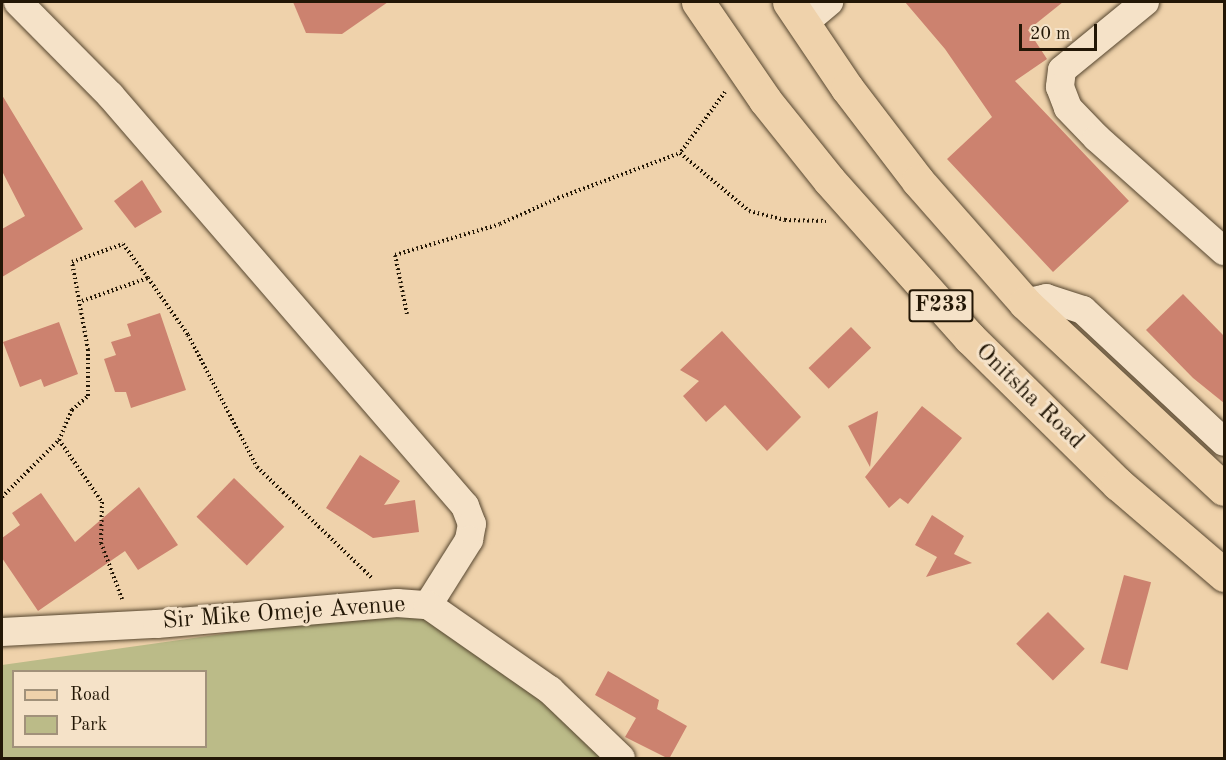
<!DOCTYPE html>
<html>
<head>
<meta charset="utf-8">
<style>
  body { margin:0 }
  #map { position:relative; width:1226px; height:760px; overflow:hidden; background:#efd2ab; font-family:"Old Standard TT",serif }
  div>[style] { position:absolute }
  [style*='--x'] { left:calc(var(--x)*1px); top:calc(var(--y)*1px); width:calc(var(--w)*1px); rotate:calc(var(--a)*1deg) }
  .green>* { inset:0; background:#bb8 }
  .building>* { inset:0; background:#cc826f; transform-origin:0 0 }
  .path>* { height:4px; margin-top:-2px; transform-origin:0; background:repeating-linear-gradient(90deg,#231706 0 1.5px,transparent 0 4.5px) }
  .roads { filter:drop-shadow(0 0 2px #56462f) drop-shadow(0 0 2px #56462f) }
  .minor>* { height:28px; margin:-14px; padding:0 14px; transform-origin:14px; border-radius:14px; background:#f5e2c8 }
  .major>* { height:33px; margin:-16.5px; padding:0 16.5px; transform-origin:16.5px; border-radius:16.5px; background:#efd2ab }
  span { translate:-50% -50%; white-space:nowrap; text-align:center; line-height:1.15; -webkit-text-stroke:6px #f5e2c8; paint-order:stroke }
  .shield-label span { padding:2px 4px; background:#f5e2c8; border:2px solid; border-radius:4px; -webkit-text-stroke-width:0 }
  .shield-label { font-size:22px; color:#231706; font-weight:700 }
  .street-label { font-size:24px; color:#231706 }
  .frame { position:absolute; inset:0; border:3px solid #231706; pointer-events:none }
  .legend { position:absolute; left:12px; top:670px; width:195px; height:78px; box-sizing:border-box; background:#f5e2c8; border:2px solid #a1917a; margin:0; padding:8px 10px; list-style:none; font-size:18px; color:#231706 }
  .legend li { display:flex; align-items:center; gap:12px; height:30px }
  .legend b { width:30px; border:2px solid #a1917a }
  .scale { position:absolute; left:1019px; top:24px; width:78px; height:27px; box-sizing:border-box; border:3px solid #231706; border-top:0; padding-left:8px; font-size:18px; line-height:21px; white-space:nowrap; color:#231706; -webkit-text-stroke:4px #f5e2c8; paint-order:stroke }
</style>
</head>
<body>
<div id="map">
  <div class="green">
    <i style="clip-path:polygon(evenodd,428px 605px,608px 758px,2px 758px,2px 665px,428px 605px,14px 672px,206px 672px,206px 746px,14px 746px,14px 672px)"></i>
  </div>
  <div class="building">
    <i style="clip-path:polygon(293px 2px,388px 2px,342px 34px,306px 33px)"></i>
    <i style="clip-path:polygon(905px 2px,1063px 2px,1028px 30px,1047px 59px,1015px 81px,1129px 201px,1053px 272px,947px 159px,992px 117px,945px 49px)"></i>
    <i style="clip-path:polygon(2px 95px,83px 229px,2px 277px,2px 229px,25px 216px,2px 171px)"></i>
    <i style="clip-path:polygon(142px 180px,162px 212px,135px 228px,114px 201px)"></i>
    <i style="clip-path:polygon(1183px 294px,1224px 336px,1224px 403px,1193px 378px,1146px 330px)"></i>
    <i style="clip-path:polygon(160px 313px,186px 390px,131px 408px,126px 392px,115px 392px,104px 359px,116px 355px,111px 342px,131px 336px,127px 324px)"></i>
    <i style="clip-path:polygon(59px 322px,78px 374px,44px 387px,41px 379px,20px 387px,3px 342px)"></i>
    <i style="left:851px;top:327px;width:29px;height:59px;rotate:46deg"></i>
    <i style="clip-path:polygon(722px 331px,801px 417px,767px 451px,725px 405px,706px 422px,683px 396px,699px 381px,680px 370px)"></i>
    <i style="clip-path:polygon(922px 406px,962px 438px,908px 504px,900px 498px,889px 508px,865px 477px)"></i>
    <i style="clip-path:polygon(878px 411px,870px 467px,848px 426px)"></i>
    <i style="clip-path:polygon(360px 455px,400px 481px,384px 505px,415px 500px,419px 532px,373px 538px,326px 508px)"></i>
    <i style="left:234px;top:478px;width:70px;height:54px;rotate:44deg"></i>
    <i style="clip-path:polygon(139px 487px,178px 545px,138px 570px,125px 551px,38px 611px,2px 558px,2px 538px,20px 525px,12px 513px,41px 493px,75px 542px)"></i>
    <i style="clip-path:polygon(932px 515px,964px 536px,954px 554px,972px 563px,926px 577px,937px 557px,915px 545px)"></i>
    <i style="left:1124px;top:575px;width:28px;height:91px;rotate:15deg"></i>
    <i style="left:1048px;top:612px;width:52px;height:45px;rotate:45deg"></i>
    <i style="clip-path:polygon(608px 671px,659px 700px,657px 709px,687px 726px,669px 759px,625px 737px,636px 718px,595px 695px)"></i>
  </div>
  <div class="path">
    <i style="--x:725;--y:92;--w:76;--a:126.4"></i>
    <i style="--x:680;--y:153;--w:90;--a:40"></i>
    <i style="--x:749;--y:211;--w:37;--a:14"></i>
    <i style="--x:785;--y:220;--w:41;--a:1.4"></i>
    <i style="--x:82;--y:301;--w:70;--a:-19.2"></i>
    <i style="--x:148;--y:278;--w:70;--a:54.9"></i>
    <i style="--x:188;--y:335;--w:149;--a:62.4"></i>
    <i style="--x:257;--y:467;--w:161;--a:44"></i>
    <i style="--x:407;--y:314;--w:60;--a:-101.5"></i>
    <i style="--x:395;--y:255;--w:109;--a:-16.4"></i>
    <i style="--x:500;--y:224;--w:64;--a:-24.1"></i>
    <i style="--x:558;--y:198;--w:130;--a:-20.2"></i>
    <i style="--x:59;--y:440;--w:75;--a:55.3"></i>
    <i style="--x:102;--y:502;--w:41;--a:91.4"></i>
    <i style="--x:101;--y:543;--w:60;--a:69.4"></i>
    <i style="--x:2;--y:497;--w:81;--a:-45"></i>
    <i style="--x:59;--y:440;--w:33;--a:-67"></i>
    <i style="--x:72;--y:410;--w:21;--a:-41"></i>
    <i style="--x:88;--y:396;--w:46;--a:-90"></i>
    <i style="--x:88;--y:350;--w:89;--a:-100.3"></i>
    <i style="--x:72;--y:262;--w:54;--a:-19.4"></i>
    <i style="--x:123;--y:244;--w:42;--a:53.7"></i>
  </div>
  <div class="roads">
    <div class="minor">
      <i style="--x:18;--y:2;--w:131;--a:45.3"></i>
      <i style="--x:110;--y:95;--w:543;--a:49.18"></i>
      <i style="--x:465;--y:506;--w:19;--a:69"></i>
      <i style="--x:472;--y:524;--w:16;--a:101"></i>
      <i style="--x:469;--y:540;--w:77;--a:122.2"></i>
      <i style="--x:1145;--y:2;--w:107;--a:140.7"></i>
      <i style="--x:1062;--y:70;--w:17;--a:97"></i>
      <i style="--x:1060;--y:87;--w:22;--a:69"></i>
      <i style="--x:1068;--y:108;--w:42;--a:46"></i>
      <i style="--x:1097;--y:138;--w:170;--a:41.7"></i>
      <i style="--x:804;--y:23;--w:33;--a:-40"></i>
      <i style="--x:1025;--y:303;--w:22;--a:-13"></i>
      <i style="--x:1046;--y:298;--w:39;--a:18"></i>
      <i style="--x:1083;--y:310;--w:193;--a:43.1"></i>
      <i style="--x:2;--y:632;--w:155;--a:-3"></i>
      <i style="--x:157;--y:624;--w:241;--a:-5"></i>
      <i style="--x:397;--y:603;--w:31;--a:4"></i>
      <i style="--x:428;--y:605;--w:149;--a:34.9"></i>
      <i style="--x:550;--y:690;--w:98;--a:43.8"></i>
    </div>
    <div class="major">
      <i style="--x:698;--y:2;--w:119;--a:55.6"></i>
      <i style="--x:765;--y:100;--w:102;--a:51.3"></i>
      <i style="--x:829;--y:180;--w:212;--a:48.3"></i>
      <i style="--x:970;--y:338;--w:208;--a:44.6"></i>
      <i style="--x:1118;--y:484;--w:140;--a:40.6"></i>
      <i style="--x:789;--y:2;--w:104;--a:56"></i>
      <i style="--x:847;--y:88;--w:117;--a:52.6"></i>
      <i style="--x:918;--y:181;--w:162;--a:48.7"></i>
      <i style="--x:1025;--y:303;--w:272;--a:43.1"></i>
    </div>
  </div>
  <div class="shield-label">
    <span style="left:941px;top:306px">F233</span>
  </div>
  <div class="street-label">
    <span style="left:1029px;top:397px;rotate:44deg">Onitsha Road</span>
    <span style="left:284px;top:614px;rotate:-4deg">Sir Mike Omeje Avenue</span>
  </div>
  <div class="frame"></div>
  <ul class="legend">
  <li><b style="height:8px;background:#efd2ab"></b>Road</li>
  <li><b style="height:16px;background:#bb8"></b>Park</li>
  </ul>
  <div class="scale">20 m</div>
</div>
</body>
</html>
